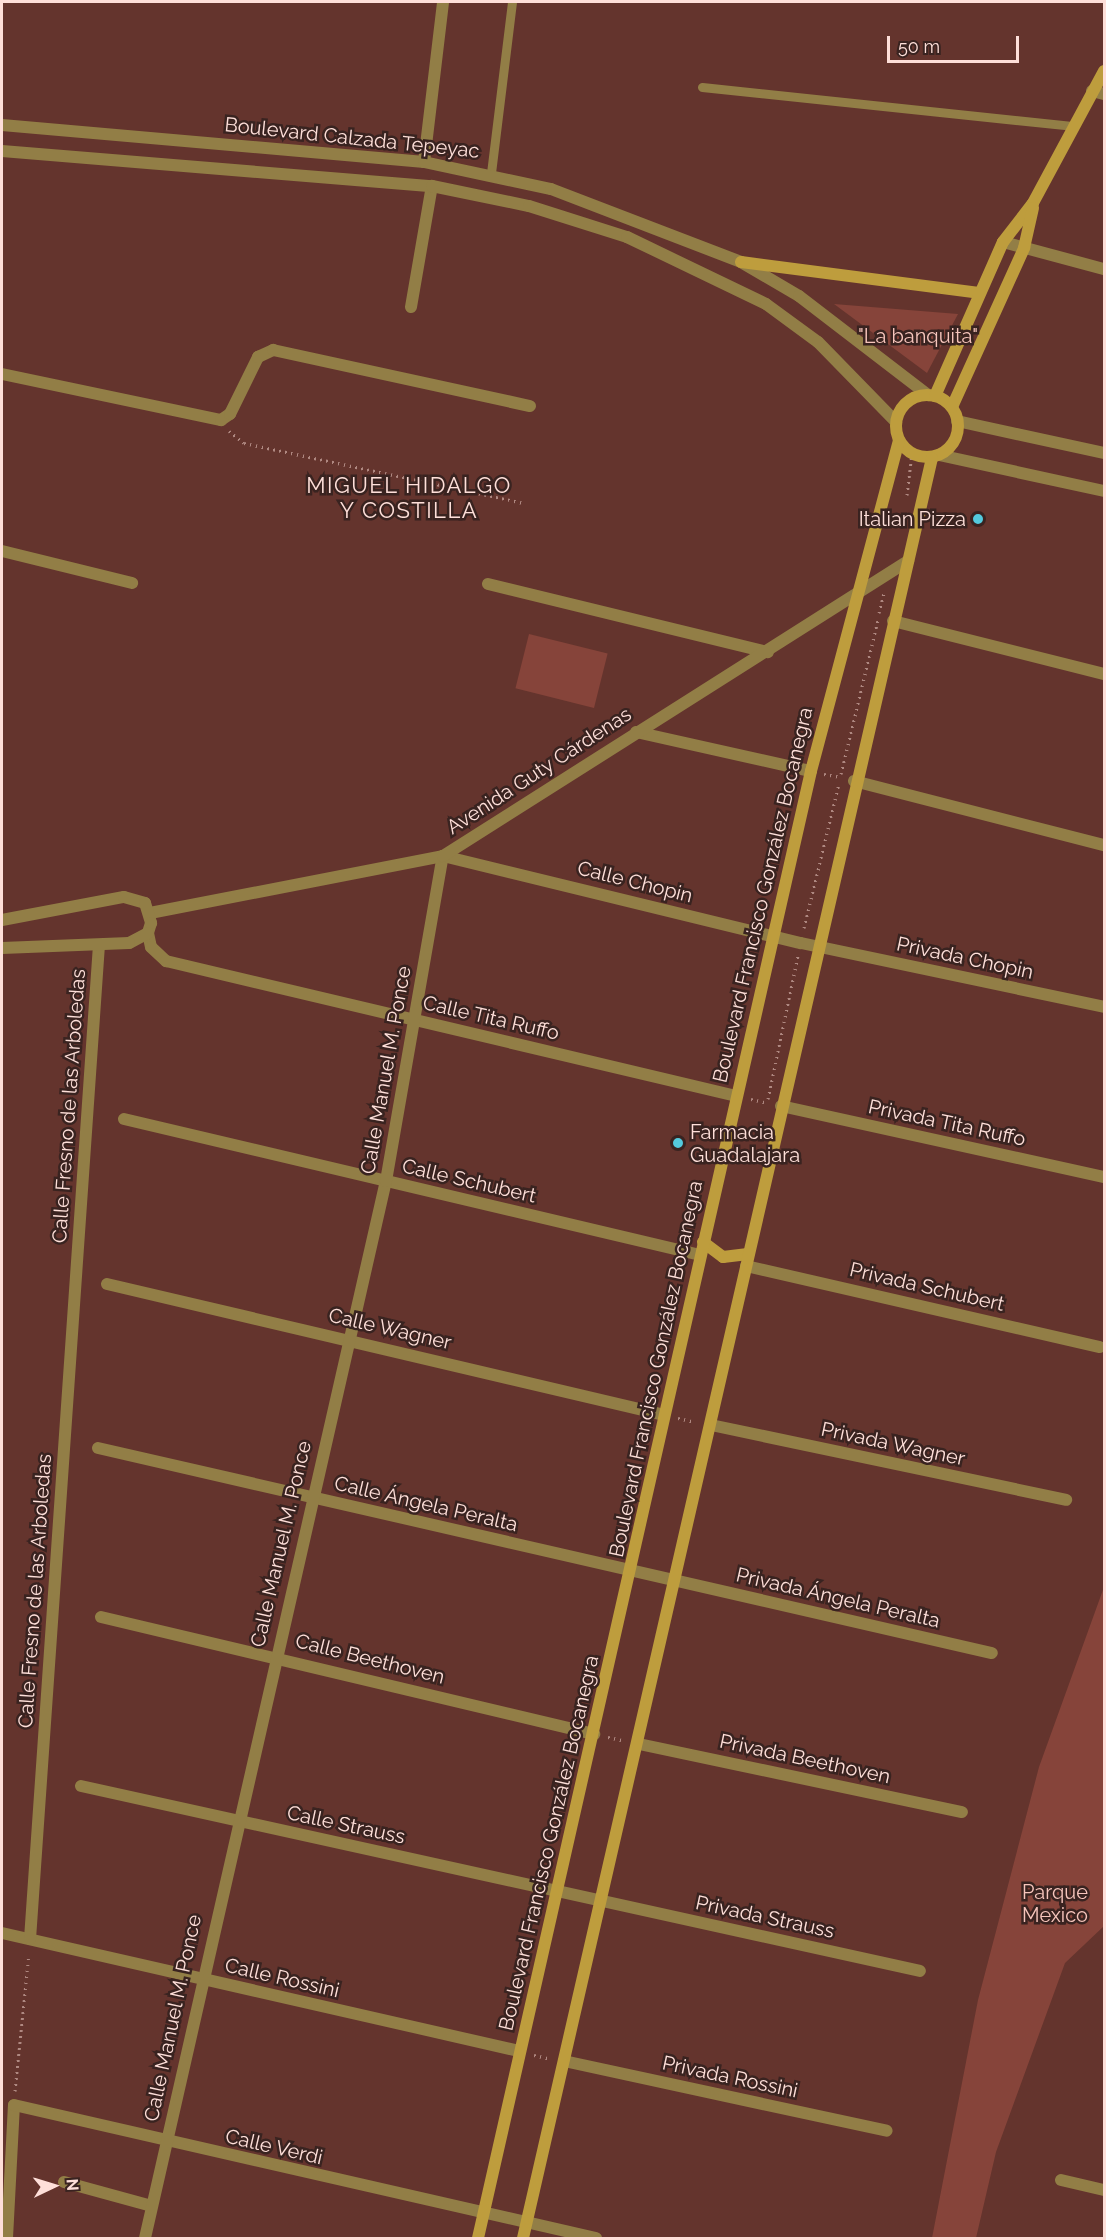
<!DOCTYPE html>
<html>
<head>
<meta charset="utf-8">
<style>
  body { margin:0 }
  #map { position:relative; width:1106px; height:2240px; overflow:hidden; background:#64342d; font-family:Raleway,sans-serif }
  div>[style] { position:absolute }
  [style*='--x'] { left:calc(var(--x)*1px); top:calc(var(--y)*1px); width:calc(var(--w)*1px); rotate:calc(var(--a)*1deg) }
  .green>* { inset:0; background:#86443a; transform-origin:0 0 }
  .path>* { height:3px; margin-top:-1.5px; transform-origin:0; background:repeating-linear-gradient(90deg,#af8881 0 1.5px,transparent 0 6px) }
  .service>* { height:9px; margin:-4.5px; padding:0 4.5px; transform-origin:4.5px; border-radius:4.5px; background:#927e46 }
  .pedestrian>* { height:12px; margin:-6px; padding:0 6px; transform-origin:6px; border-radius:6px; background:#927e46 }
  .minor>* { height:12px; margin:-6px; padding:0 6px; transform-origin:6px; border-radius:6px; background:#927e46 }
  .tertiary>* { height:12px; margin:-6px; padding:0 6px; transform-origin:6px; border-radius:6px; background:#927e46 }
  .secondary>* { height:12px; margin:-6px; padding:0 6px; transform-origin:6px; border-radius:6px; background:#be9d3d }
  .secondary>.ring { margin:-6px; padding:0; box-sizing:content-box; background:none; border:12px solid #be9d3d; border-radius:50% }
  .dots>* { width:16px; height:16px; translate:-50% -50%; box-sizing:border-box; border:3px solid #392320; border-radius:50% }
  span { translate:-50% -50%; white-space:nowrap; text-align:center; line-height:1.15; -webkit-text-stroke:5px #392320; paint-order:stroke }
  .street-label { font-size:20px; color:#fedfd9 }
  .park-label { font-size:20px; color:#f7c5bc }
  .poi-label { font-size:20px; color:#fedfd9 }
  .right { translate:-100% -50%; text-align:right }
  .left { translate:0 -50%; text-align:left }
  .quarter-label { font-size:22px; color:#fedfd9; letter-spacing:1.5px }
  .frame { position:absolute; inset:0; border:3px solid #fedfd9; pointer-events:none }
  .north { position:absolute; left:24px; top:2156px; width:60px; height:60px; -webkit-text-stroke:4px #392320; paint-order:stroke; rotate:86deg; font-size:16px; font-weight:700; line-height:24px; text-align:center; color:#fedfd9 }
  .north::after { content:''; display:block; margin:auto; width:21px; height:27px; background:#fedfd9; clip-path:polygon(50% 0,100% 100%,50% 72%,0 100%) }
  .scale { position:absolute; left:887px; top:36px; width:132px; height:27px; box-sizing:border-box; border:3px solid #fedfd9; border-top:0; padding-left:8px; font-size:18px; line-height:21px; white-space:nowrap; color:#fedfd9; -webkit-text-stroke:4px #392320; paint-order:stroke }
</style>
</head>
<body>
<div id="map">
  <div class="green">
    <i style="clip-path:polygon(834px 304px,958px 314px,927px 373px)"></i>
    <i style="left:529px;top:634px;width:81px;height:56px;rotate:14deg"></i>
    <i style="clip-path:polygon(1104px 1587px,1104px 1926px,1065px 1963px,996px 2152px,976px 2238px,932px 2238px,978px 2000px,1039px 1767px)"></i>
  </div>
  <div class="path">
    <i style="--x:229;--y:431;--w:19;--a:39"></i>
    <i style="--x:244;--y:443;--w:287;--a:12.1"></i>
    <i style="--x:907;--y:495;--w:42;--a:-83.2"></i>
    <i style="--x:879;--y:613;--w:21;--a:-76"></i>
    <i style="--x:824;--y:774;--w:17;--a:10"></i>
    <i style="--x:841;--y:774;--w:158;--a:-76.5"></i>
    <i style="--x:804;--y:928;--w:149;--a:-76.4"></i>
    <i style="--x:751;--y:1099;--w:17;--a:13"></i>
    <i style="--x:768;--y:1099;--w:147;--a:-78.2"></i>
    <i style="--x:678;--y:1418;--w:17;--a:13"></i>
    <i style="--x:608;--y:1737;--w:14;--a:12"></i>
    <i style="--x:534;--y:2055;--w:17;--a:13"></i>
    <i style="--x:15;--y:2091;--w:138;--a:-84.2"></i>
  </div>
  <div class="service">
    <i style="--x:702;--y:87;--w:372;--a:6"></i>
    <i style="--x:491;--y:173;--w:172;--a:-83"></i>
  </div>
  <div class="pedestrian">
    <i style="--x:411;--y:307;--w:123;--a:-80.2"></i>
  </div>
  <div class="minor">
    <i style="--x:1092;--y:91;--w:12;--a:14"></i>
    <i style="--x:424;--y:162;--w:161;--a:-83.2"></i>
    <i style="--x:1003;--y:242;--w:105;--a:15"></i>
    <i style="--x:2;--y:374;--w:224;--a:11.9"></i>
    <i style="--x:221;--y:420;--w:11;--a:-34"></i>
    <i style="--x:230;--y:414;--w:64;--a:-63.8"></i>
    <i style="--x:258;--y:357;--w:17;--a:-25"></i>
    <i style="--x:273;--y:350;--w:263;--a:12.3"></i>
    <i style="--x:2;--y:551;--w:134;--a:13.8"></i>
    <i style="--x:488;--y:584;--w:288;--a:13.7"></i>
    <i style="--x:893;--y:621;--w:218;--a:14.1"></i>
    <i style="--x:636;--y:732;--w:179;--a:12.6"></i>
    <i style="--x:854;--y:781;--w:258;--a:14.4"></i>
    <i style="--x:148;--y:933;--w:14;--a:78"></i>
    <i style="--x:151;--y:947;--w:21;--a:43"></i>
    <i style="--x:166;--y:961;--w:586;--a:13.32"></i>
    <i style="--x:781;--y:1106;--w:331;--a:12.4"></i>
    <i style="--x:124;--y:1119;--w:592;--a:13.28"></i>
    <i style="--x:746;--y:1266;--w:363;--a:12.9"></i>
    <i style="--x:107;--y:1284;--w:572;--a:13.23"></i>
    <i style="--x:711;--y:1425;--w:363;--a:11.9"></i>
    <i style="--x:98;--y:1448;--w:917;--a:12.92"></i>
    <i style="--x:101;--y:1617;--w:507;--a:13.35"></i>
    <i style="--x:639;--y:1744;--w:330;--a:11.9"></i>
    <i style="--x:81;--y:1786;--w:859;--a:12.43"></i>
    <i style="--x:2;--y:1933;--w:530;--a:12.86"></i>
    <i style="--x:30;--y:1939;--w:995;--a:-86.03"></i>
    <i style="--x:564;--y:2061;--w:330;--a:12.2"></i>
    <i style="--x:1061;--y:2180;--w:44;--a:13.1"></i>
    <i style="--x:64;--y:2182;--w:91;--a:15.3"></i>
    <i style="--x:7;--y:2238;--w:133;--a:-87"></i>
    <i style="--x:14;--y:2105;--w:597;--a:12.87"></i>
    <i style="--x:145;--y:2238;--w:1084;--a:-77.16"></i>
    <i style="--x:386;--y:1181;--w:330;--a:-80.1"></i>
    <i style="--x:443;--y:856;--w:368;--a:13.7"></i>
    <i style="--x:801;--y:943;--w:310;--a:11.9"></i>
  </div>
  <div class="tertiary">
    <i style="--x:2;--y:125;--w:424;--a:5"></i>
    <i style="--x:424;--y:162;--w:130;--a:12"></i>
    <i style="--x:551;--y:189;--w:204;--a:21"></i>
    <i style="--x:741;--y:262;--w:67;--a:30.4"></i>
    <i style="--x:799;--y:296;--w:163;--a:37.5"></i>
    <i style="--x:2;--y:151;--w:431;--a:4.7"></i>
    <i style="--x:432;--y:186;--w:99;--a:11.7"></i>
    <i style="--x:529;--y:206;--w:103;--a:17.6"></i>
    <i style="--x:627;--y:237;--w:154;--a:25.7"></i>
    <i style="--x:766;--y:304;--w:64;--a:36.2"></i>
    <i style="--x:818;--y:342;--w:112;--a:45.7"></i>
    <i style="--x:957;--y:421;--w:150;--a:12.3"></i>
    <i style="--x:939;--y:455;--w:169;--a:12.3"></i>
    <i style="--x:150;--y:913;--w:298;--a:-11"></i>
    <i style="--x:443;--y:856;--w:551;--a:-32.39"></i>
    <i style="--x:2;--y:920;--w:124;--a:-10.7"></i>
    <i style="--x:124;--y:897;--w:22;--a:16"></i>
    <i style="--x:145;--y:903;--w:21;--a:73"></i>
    <i style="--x:151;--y:923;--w:10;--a:107"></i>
    <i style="--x:148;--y:933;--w:21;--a:152"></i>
    <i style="--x:129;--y:943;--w:127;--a:177.7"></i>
  </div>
  <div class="secondary">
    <i style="--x:741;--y:262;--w:240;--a:7.4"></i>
    <i class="ring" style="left:896px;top:395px;width:50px;height:50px"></i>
    <i style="--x:935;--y:396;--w:168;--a:-66.2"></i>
    <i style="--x:1003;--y:242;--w:49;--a:-52.4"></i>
    <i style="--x:1033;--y:203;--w:150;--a:-61.7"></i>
    <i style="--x:952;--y:407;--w:175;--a:-65.6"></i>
    <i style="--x:1024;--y:248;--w:41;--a:-77.3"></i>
    <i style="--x:703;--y:1242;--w:25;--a:37"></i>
    <i style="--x:723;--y:1257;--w:25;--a:-7"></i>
    <i style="--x:478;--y:2238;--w:1504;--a:-77.21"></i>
    <i style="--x:811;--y:771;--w:342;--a:-75.1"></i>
    <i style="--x:523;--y:2238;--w:1826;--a:-77.06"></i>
  </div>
  <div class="dots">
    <i style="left:978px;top:519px;background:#54cadd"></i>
    <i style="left:678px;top:1143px;background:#54cadd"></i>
  </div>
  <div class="street-label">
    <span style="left:352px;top:138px;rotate:6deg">Boulevard Calzada Tepeyac</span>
    <span style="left:539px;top:771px;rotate:-33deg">Avenida Guty Cárdenas</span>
    <span style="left:635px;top:882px;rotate:14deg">Calle Chopin</span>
    <span style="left:763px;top:895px;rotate:-77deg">Boulevard Francisco González Bocanegra</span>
    <span style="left:965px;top:958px;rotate:12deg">Privada Chopin</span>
    <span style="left:491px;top:1018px;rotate:13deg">Calle Tita Ruffo</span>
    <span style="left:386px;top:1070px;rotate:-80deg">Calle Manuel M. Ponce</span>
    <span style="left:69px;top:1106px;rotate:-86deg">Calle Fresno de las Arboledas</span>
    <span style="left:947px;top:1123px;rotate:12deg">Privada Tita Ruffo</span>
    <span style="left:469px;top:1181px;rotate:13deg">Calle Schubert</span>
    <span style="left:927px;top:1287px;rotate:13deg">Privada Schubert</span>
    <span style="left:390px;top:1329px;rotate:13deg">Calle Wagner</span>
    <span style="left:656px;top:1369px;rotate:-78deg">Boulevard Francisco González Bocanegra</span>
    <span style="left:893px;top:1444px;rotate:12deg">Privada Wagner</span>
    <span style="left:426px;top:1504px;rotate:13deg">Calle Ángela Peralta</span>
    <span style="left:281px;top:1544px;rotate:-77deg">Calle Manuel M. Ponce</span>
    <span style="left:35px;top:1591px;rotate:-86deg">Calle Fresno de las Arboledas</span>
    <span style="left:838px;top:1598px;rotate:13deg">Privada Ángela Peralta</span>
    <span style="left:370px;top:1659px;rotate:14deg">Calle Beethoven</span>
    <span style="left:805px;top:1759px;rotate:12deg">Privada Beethoven</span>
    <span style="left:346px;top:1825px;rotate:12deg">Calle Strauss</span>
    <span style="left:549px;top:1843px;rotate:-77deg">Boulevard Francisco González Bocanegra</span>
    <span style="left:765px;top:1917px;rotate:12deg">Privada Strauss</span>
    <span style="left:282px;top:1978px;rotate:13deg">Calle Rossini</span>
    <span style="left:173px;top:2018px;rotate:-78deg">Calle Manuel M. Ponce</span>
    <span style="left:730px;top:2077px;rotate:12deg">Privada Rossini</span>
    <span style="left:274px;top:2147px;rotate:13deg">Calle Verdi</span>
  </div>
  <div class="park-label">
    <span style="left:918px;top:336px">"La banquita"</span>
    <span style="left:1055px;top:1904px">Parque<br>Mexico</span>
  </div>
  <div class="poi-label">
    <span class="right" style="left:966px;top:519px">Italian Pizza</span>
    <span class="left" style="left:690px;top:1144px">Farmacia<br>Guadalajara</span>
  </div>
  <div class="quarter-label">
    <span style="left:409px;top:498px">MIGUEL HIDALGO<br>Y COSTILLA</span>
  </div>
  <div class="frame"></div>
  <div class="north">N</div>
  <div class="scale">50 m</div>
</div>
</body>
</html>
